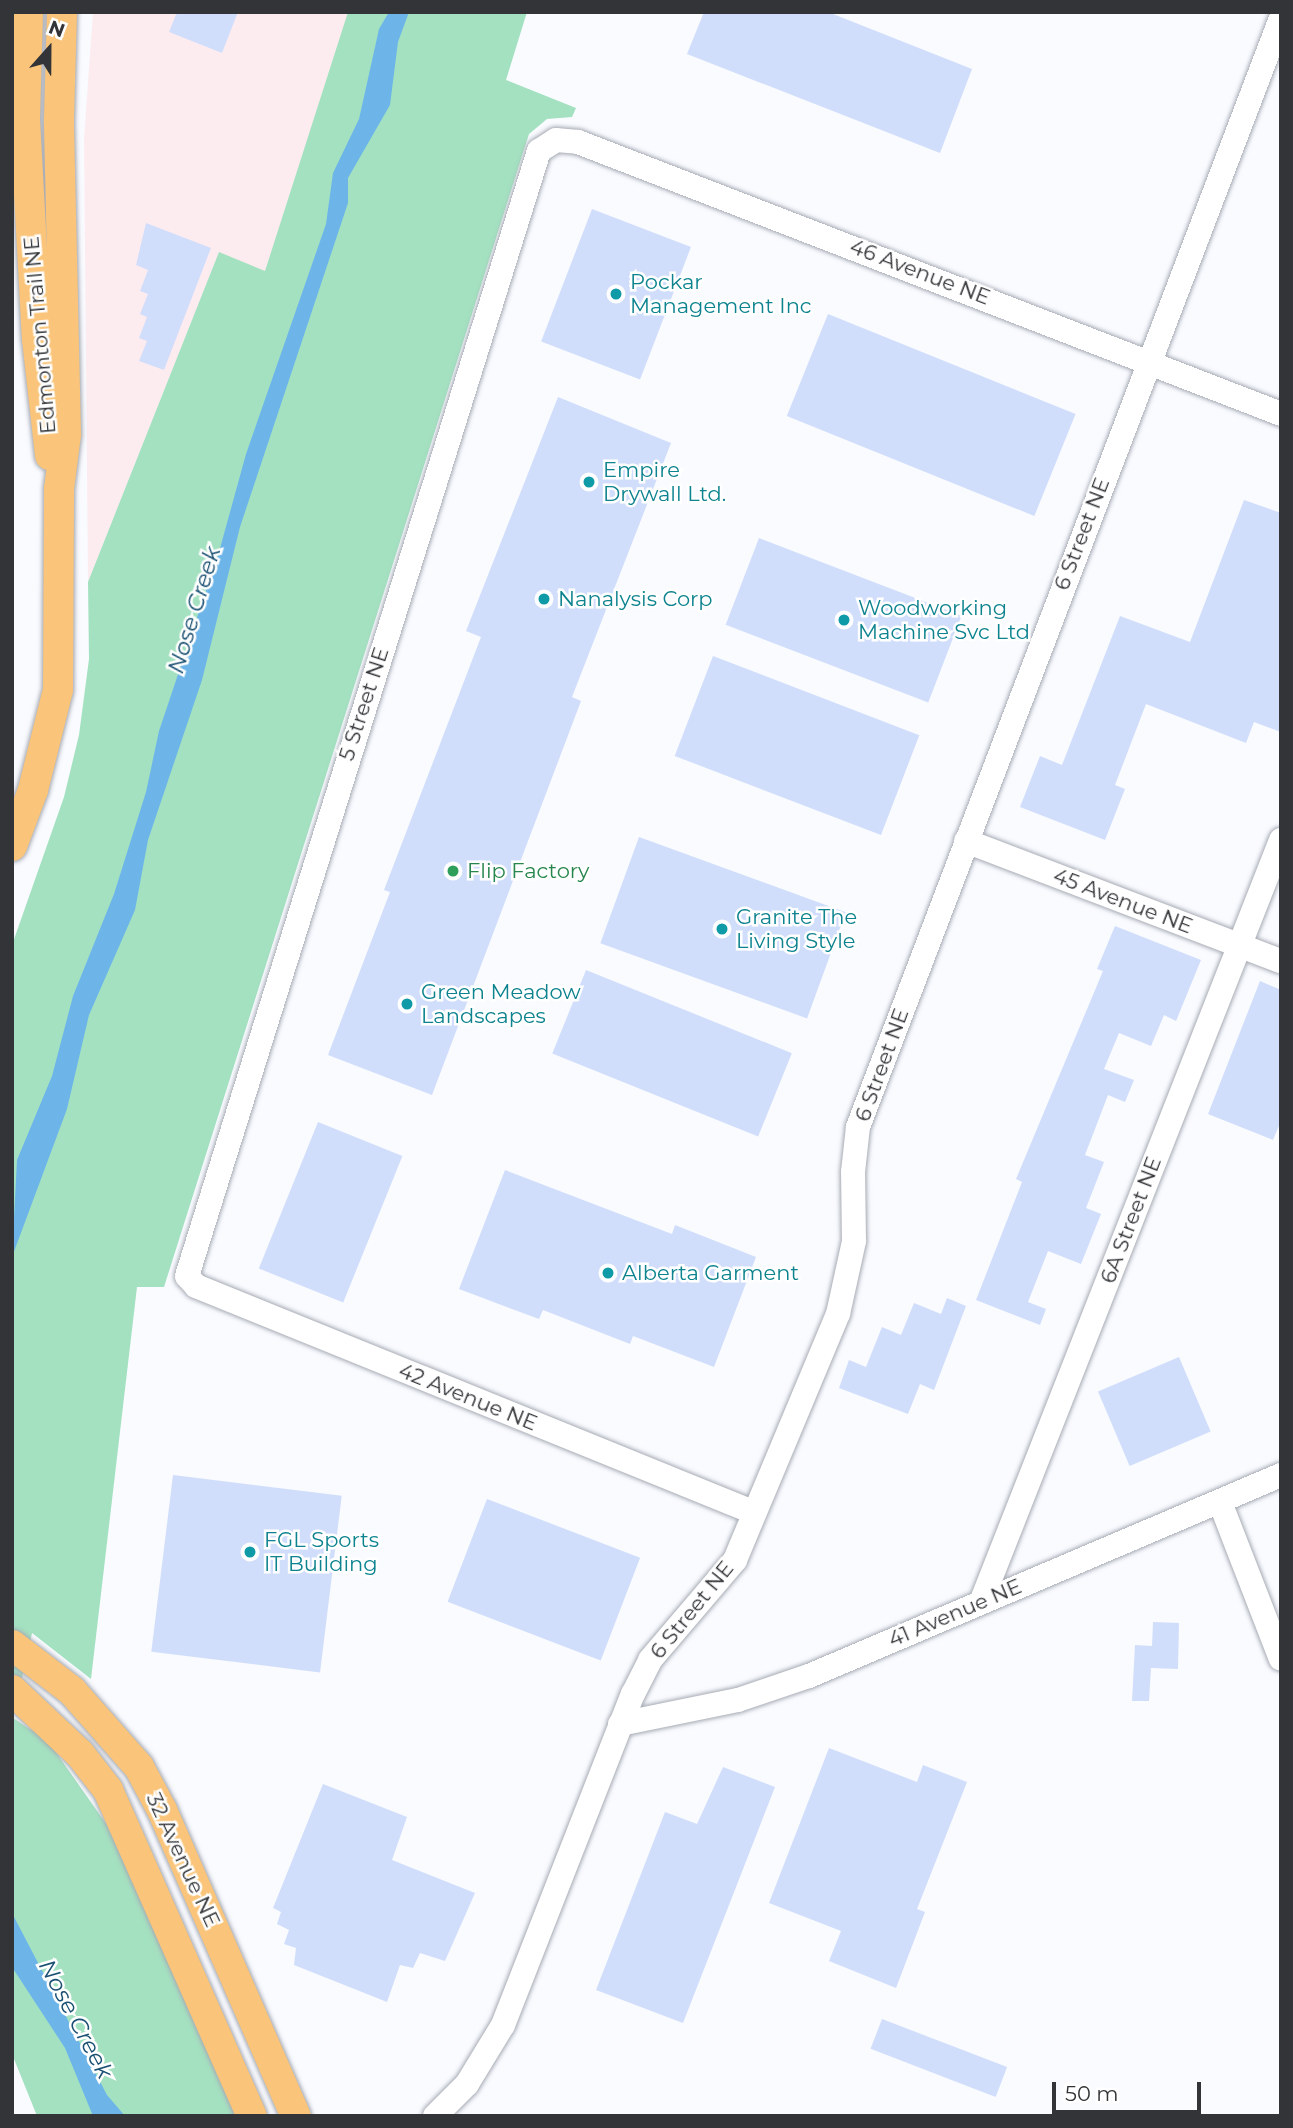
<!DOCTYPE html>
<html>
<head>
<meta charset="utf-8">
<style>
  body { margin:0 }
  #map { position:relative; width:1293px; height:2128px; overflow:hidden; background:#f9fbff; font-family:Montserrat,sans-serif }
  div>[style] { position:absolute }
  [style*='--x'] { left:calc(var(--x)*1px); top:calc(var(--y)*1px); width:calc(var(--w)*1px); rotate:calc(var(--a)*1deg) }
  .commercial>* { inset:0; background:#fdecef }
  .green>* { inset:0; background:#a4e1c1 }
  .water>* { inset:0; background:#6db5e9 }
  .building>* { inset:0; background:#d1defb; transform-origin:0 0 }
  .roads { filter:drop-shadow(0 0 2px #a7abb4) drop-shadow(0 0 2px #a7abb4) }
  .minor>* { height:24px; margin:-12px; padding:0 12px; transform-origin:12px; border-radius:12px; background:#fff }
  .major>* { height:30px; margin:-15px; padding:0 15px; transform-origin:15px; border-radius:15px; background:#fac57a }
  .dots>* { width:19px; height:19px; translate:-50% -50%; box-sizing:border-box; border:4px solid #fff; border-radius:50% }
  span { translate:-50% -50%; white-space:nowrap; text-align:center; line-height:1.15; -webkit-text-stroke:5px #fff; paint-order:stroke }
  .street-label { font-size:21px; color:#323437 }
  .culture-label { font-size:21px; color:#0d838f }
  .left { translate:0 -50%; text-align:left }
  .leisure-label { font-size:21px; color:#27864d }
  .water-label { font-size:23px; color:#1a5073; font-style:italic }
  .frame { position:absolute; inset:0; border:14px solid #323437; pointer-events:none }
  .north { position:absolute; left:14px; top:14px; width:70px; height:70px; -webkit-text-stroke:5px #fff; paint-order:stroke; rotate:21deg; font-size:19px; font-weight:700; line-height:28px; text-align:center; color:#323437 }
  .north::after { content:''; display:block; margin:auto; width:24px; height:32px; background:#323437; clip-path:polygon(50% 0,100% 100%,50% 72%,0 100%) }
  .scale { position:absolute; left:1052px; top:2082px; width:149px; height:32px; box-sizing:border-box; border:4px solid #323437; border-top:0; padding-left:9px; font-size:21px; line-height:24px; white-space:nowrap; color:#323437; -webkit-text-stroke:5px #fff; paint-order:stroke }
</style>
</head>
<body>
<div id="map">
  <div class="commercial">
    <i style="clip-path:polygon(93px 12px,349px 12px,265px 272px,219px 253px,88px 582px,84px 139px)"></i>
  </div>
  <div class="green">
    <i style="clip-path:polygon(348px 12px,527px 12px,506px 80px,576px 108px,572px 117px,547px 119px,529px 134px,164px 1287px,137px 1287px,91px 1679px,32px 1633px,13px 1718px,48px 1741px,107px 1825px,238px 2116px,37px 2116px,12px 2054px,12px 945px,64px 797px,79px 735px,89px 659px,88px 582px,219px 252px,265px 271px)"></i>
  </div>
  <div class="water">
    <i style="clip-path:polygon(389px 12px,409px 12px,398px 42px,390px 105px,348px 178px,348px 203px,240px 527px,202px 680px,148px 840px,135px 910px,89px 1015px,67px 1109px,12px 1257px,17px 1160px,52px 1076px,73px 996px,114px 894px,146px 792px,159px 731px,219px 552px,246px 454px,326px 224px,333px 173px,359px 119px,379px 29px)"></i>
    <i style="clip-path:polygon(12px 1913px,107px 2095px,125px 2116px,93px 2116px,65px 2048px,12px 1967px)"></i>
  </div>
  <div class="building">
    <i style="clip-path:polygon(177px 12px,238px 12px,222px 53px,169px 32px)"></i>
    <i style="clip-path:polygon(704px 12px,828px 12px,972px 69px,940px 153px,687px 54px)"></i>
    <i style="left:592px;top:209px;width:106px;height:142px;rotate:21deg"></i>
    <i style="clip-path:polygon(146px 223px,211px 248px,164px 370px,139px 361px,147px 341px,139px 338px,147px 317px,140px 314px,148px 294px,140px 291px,148px 270px,136px 265px)"></i>
    <i style="left:828px;top:314px;width:267px;height:110px;rotate:22deg"></i>
    <i style="clip-path:polygon(558px 397px,671px 443px,572px 697px,581px 701px,432px 1095px,328px 1055px,390px 892px,384px 890px,481px 637px,466px 631px)"></i>
    <i style="clip-path:polygon(1244px 500px,1281px 513px,1281px 732px,1254px 722px,1246px 743px,1146px 704px,1115px 785px,1125px 789px,1105px 840px,1020px 807px,1040px 756px,1062px 765px,1120px 616px,1190px 642px)"></i>
    <i style="left:759px;top:538px;width:217px;height:93px;rotate:21deg"></i>
    <i style="left:713px;top:656px;width:221px;height:107px;rotate:21deg"></i>
    <i style="left:639px;top:837px;width:220px;height:113px;rotate:20deg"></i>
    <i style="clip-path:polygon(1115px 926px,1201px 960px,1176px 1021px,1164px 1015px,1151px 1046px,1119px 1033px,1104px 1069px,1134px 1080px,1125px 1102px,1108px 1095px,1085px 1155px,1104px 1162px,1086px 1208px,1101px 1214px,1081px 1264px,1048px 1251px,1028px 1302px,1046px 1309px,1040px 1325px,976px 1300px,1022px 1182px,1016px 1179px,1103px 971px,1097px 969px)"></i>
    <i style="left:586px;top:970px;width:222px;height:90px;rotate:22deg"></i>
    <i style="clip-path:polygon(1260px 981px,1281px 990px,1281px 1121px,1273px 1140px,1208px 1114px)"></i>
    <i style="left:318px;top:1122px;width:91px;height:158px;rotate:22deg"></i>
    <i style="clip-path:polygon(505px 1170px,672px 1234px,675px 1225px,756px 1257px,714px 1367px,633px 1336px,630px 1344px,543px 1310px,539px 1319px,459px 1289px)"></i>
    <i style="clip-path:polygon(947px 1298px,966px 1306px,934px 1390px,920px 1384px,908px 1414px,839px 1388px,849px 1360px,866px 1367px,882px 1327px,901px 1335px,914px 1303px,941px 1314px)"></i>
    <i style="left:1179px;top:1357px;width:81px;height:88px;rotate:67deg"></i>
    <i style="left:173px;top:1475px;width:170px;height:178px;rotate:7deg"></i>
    <i style="left:487px;top:1499px;width:164px;height:110px;rotate:21deg"></i>
    <i style="clip-path:polygon(1153px 1622px,1179px 1623px,1178px 1669px,1151px 1668px,1149px 1701px,1132px 1701px,1135px 1645px,1152px 1646px)"></i>
    <i style="clip-path:polygon(829px 1748px,917px 1782px,923px 1765px,967px 1782px,917px 1909px,925px 1912px,896px 1988px,829px 1961px,841px 1931px,769px 1903px)"></i>
    <i style="clip-path:polygon(723px 1767px,775px 1787px,683px 2023px,596px 1990px,665px 1812px,697px 1824px)"></i>
    <i style="clip-path:polygon(323px 1784px,407px 1817px,392px 1860px,475px 1893px,445px 1961px,420px 1953px,413px 1968px,400px 1965px,387px 2002px,294px 1965px,296px 1948px,284px 1944px,289px 1930px,277px 1924px,281px 1912px,273px 1908px)"></i>
    <i style="left:882px;top:2019px;width:134px;height:32px;rotate:21deg"></i>
  </div>
  <div class="roads">
    <div class="minor">
      <i style="--x:966;--y:841;--w:337;--a:20.9"></i>
      <i style="--x:1220;--y:1502;--w:168;--a:68.8"></i>
      <i style="--x:753;--y:1512;--w:601;--a:-157.92"></i>
      <i style="--x:196;--y:1286;--w:13;--a:-132"></i>
      <i style="--x:187;--y:1276;--w:1179;--a:-72.63"></i>
      <i style="--x:539;--y:151;--w:20;--a:-33"></i>
      <i style="--x:556;--y:140;--w:22;--a:5"></i>
      <i style="--x:578;--y:142;--w:754;--a:21.15"></i>
      <i style="--x:982;--y:1600;--w:817;--a:-68.52"></i>
      <i style="--x:620;--y:1724;--w:120;--a:-11.5"></i>
      <i style="--x:738;--y:1700;--w:75;--a:-18.7"></i>
      <i style="--x:809;--y:1676;--w:513;--a:-23.07"></i>
      <i style="--x:435;--y:2116;--w:45;--a:-45"></i>
      <i style="--x:467;--y:2084;--w:69;--a:-58.6"></i>
      <i style="--x:503;--y:2025;--w:356;--a:-68.6"></i>
      <i style="--x:633;--y:1694;--w:38;--a:-63"></i>
      <i style="--x:650;--y:1660;--w:131;--a:-49.6"></i>
      <i style="--x:735;--y:1560;--w:267;--a:-67.3"></i>
      <i style="--x:838;--y:1314;--w:75;--a:-77.6"></i>
      <i style="--x:854;--y:1241;--w:69;--a:-90.8"></i>
      <i style="--x:853;--y:1172;--w:45;--a:-83.7"></i>
      <i style="--x:858;--y:1127;--w:1187;--a:-69.12"></i>
    </div>
    <div class="major">
      <i style="--x:28;--y:12;--w:107;--a:91.6"></i>
      <i style="--x:25;--y:119;--w:220;--a:86.9"></i>
      <i style="--x:37;--y:339;--w:117;--a:83.6"></i>
      <i style="--x:12;--y:846;--w:60;--a:-69.4"></i>
      <i style="--x:33;--y:790;--w:103;--a:-76"></i>
      <i style="--x:58;--y:690;--w:201;--a:-89.7"></i>
      <i style="--x:59;--y:489;--w:55;--a:-82.7"></i>
      <i style="--x:66;--y:434;--w:315;--a:-91.3"></i>
      <i style="--x:59;--y:119;--w:107;--a:-88.4"></i>
      <i style="--x:12;--y:1645;--w:76;--a:37.5"></i>
      <i style="--x:72;--y:1691;--w:101;--a:48.6"></i>
      <i style="--x:139;--y:1767;--w:49;--a:61.9"></i>
      <i style="--x:162;--y:1810;--w:334;--a:66.4"></i>
      <i style="--x:12;--y:1690;--w:93;--a:43.3"></i>
      <i style="--x:80;--y:1754;--w:46;--a:52.1"></i>
      <i style="--x:108;--y:1790;--w:356;--a:66.2"></i>
    </div>
  </div>
  <div class="dots">
    <i style="left:616px;top:294px;background:#0f9aa8"></i>
    <i style="left:589px;top:482px;background:#0f9aa8"></i>
    <i style="left:544px;top:599px;background:#0f9aa8"></i>
    <i style="left:844px;top:620px;background:#0f9aa8"></i>
    <i style="left:453px;top:871px;background:#2e9e5b"></i>
    <i style="left:722px;top:929px;background:#0f9aa8"></i>
    <i style="left:407px;top:1004px;background:#0f9aa8"></i>
    <i style="left:608px;top:1273px;background:#0f9aa8"></i>
    <i style="left:250px;top:1552px;background:#0f9aa8"></i>
  </div>
  <div class="street-label">
    <span style="left:920px;top:272px;rotate:21deg">46 Avenue NE</span>
    <span style="left:40px;top:335px;rotate:-95deg">Edmonton Trail NE</span>
    <span style="left:1082px;top:534px;rotate:-69deg">6 Street NE</span>
    <span style="left:364px;top:704px;rotate:-72deg">5 Street NE</span>
    <span style="left:1123px;top:901px;rotate:21deg">45 Avenue NE</span>
    <span style="left:882px;top:1065px;rotate:-70deg">6 Street NE</span>
    <span style="left:1131px;top:1220px;rotate:-69deg">6A Street NE</span>
    <span style="left:468px;top:1397px;rotate:22deg">42 Avenue NE</span>
    <span style="left:692px;top:1610px;rotate:-51deg">6 Street NE</span>
    <span style="left:955px;top:1613px;rotate:-23deg">41 Avenue NE</span>
    <span style="left:183px;top:1860px;rotate:65deg">32 Avenue NE</span>
  </div>
  <div class="culture-label">
    <span class="left" style="left:630px;top:294px">Pockar<br>Management Inc</span>
    <span class="left" style="left:603px;top:482px">Empire<br>Drywall Ltd.</span>
    <span class="left" style="left:558px;top:599px">Nanalysis Corp</span>
    <span class="left" style="left:858px;top:620px">Woodworking<br>Machine Svc Ltd</span>
    <span class="left" style="left:736px;top:929px">Granite The<br>Living Style</span>
    <span class="left" style="left:421px;top:1004px">Green Meadow<br>Landscapes</span>
    <span class="left" style="left:622px;top:1273px">Alberta Garment</span>
    <span class="left" style="left:264px;top:1552px">FGL Sports<br>IT Building</span>
  </div>
  <div class="leisure-label">
    <span class="left" style="left:467px;top:871px">Flip Factory</span>
  </div>
  <div class="water-label">
    <span style="left:194px;top:610px;rotate:-73deg">Nose Creek</span>
    <span style="left:76px;top:2019px;rotate:62deg">Nose Creek</span>
  </div>
  <div class="frame"></div>
  <div class="north">N</div>
  <div class="scale">50 m</div>
</div>
</body>
</html>
